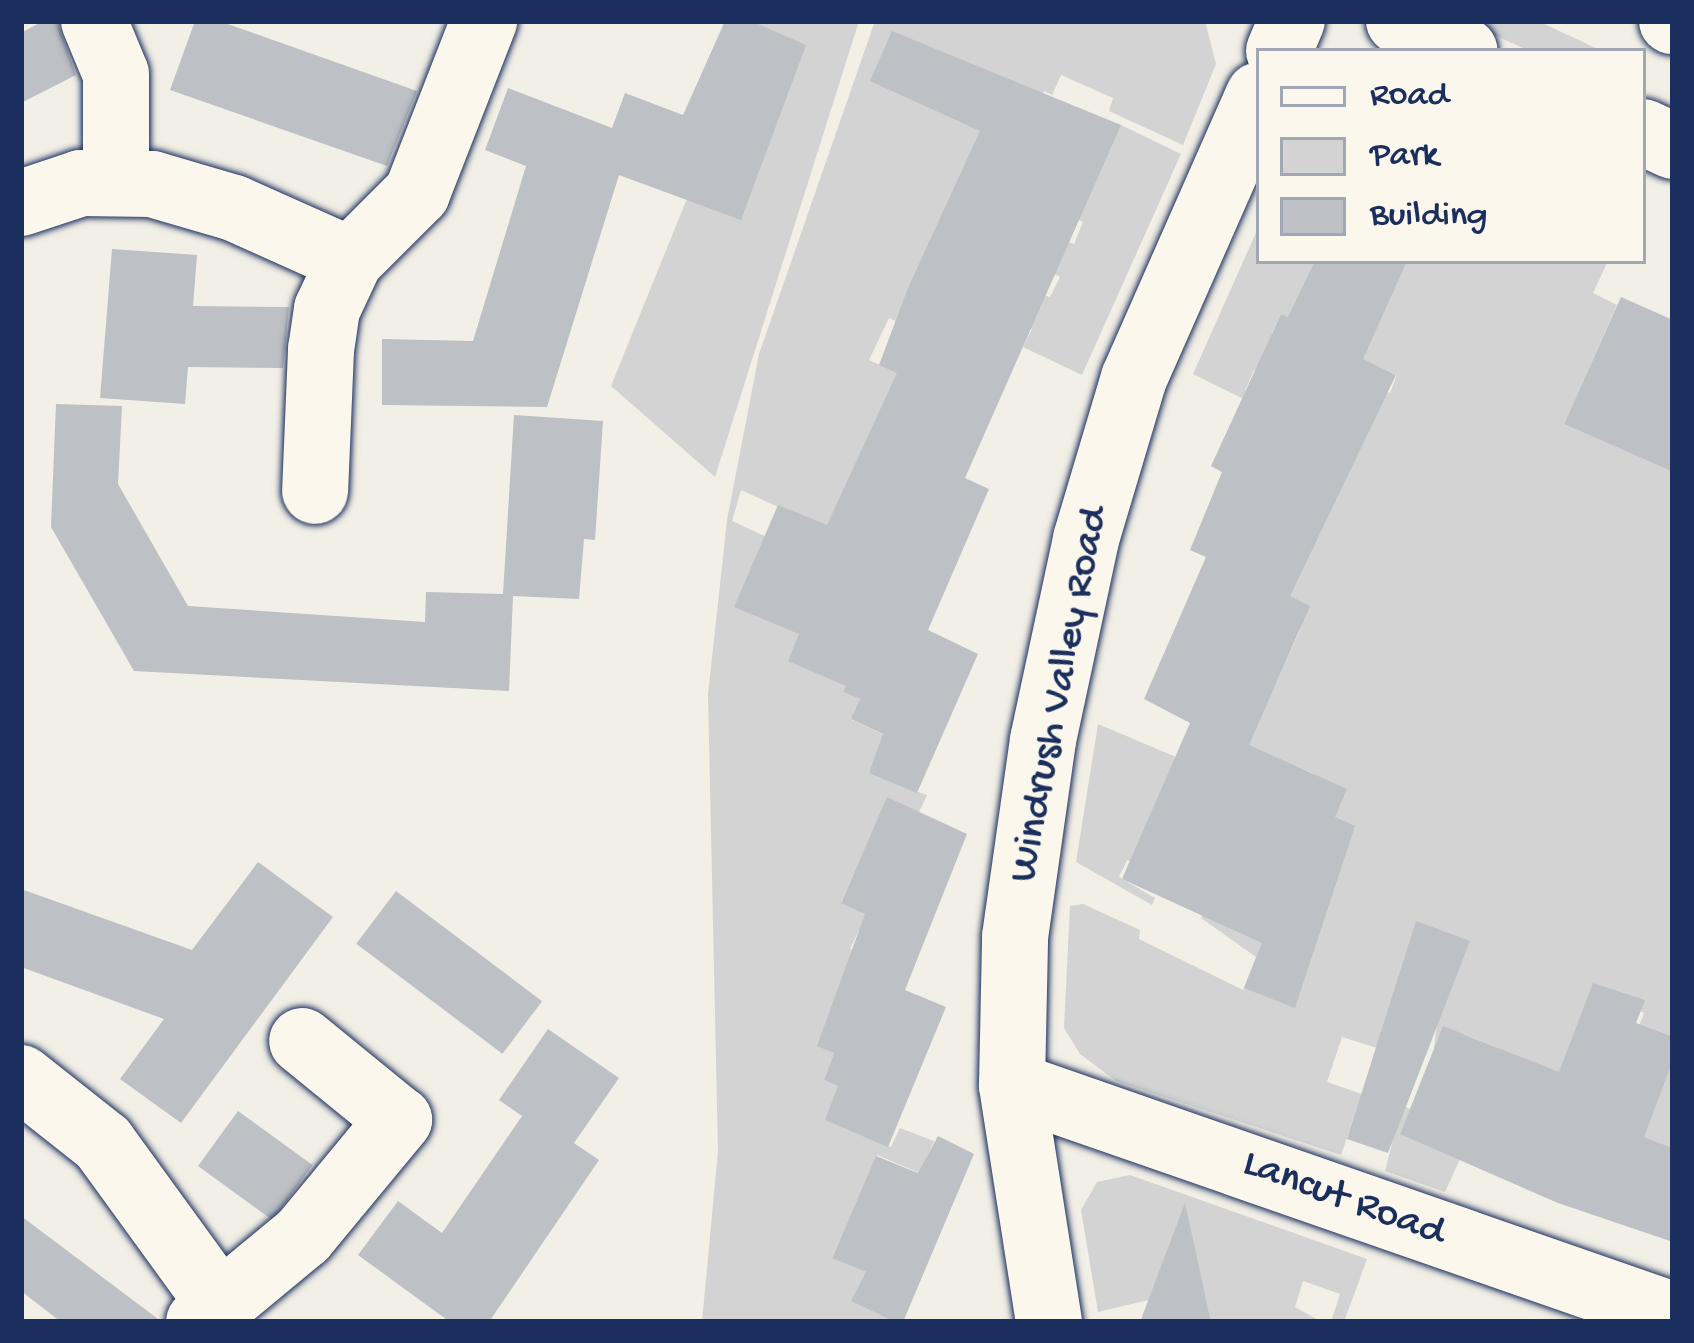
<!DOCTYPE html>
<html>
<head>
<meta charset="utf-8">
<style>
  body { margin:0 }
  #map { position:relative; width:1694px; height:1343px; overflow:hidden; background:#f2efe6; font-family:"Gochi Hand",sans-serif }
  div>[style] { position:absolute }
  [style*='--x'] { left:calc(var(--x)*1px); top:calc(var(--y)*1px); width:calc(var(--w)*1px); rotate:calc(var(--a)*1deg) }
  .green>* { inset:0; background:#d2d3d2 }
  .building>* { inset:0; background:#bdc0c4; transform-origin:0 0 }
  .roads { filter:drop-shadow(0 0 3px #1b2f5e) drop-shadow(0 0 3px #1b2f5e) }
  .minor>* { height:66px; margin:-33px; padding:0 33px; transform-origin:33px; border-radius:33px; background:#fbf7ec }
  .major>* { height:66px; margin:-33px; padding:0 33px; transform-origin:33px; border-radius:33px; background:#fbf7ec }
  span { translate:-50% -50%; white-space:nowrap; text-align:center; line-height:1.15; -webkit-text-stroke:9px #fbf7ec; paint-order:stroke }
  .street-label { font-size:42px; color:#1b2f5e }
  .frame { position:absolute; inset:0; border:24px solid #1b2f5e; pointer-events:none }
  .legend { position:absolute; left:1256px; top:48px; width:390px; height:216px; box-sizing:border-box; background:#fbf7ec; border:3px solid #a1a7b3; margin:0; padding:15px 21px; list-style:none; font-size:36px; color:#1b2f5e }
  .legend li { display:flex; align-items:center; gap:24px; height:60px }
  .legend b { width:60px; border:3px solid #a1a7b3 }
</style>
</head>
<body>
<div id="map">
  <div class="green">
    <i style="clip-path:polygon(759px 21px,859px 21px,715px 477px,611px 386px)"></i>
    <i style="clip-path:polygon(875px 21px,1205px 21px,1216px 64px,1183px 145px,1109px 111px,1113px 98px,1061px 75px,1052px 95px,1044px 91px,936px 339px,889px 318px,869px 360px,974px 407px,832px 539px,822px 527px,741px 490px,732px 521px,795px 550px,857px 662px,843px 692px,860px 699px,852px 720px,919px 751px,898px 785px,927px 795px,919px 812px,887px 799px,841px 902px,914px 936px,908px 951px,859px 930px,850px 949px,911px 976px,818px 1045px,834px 1053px,824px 1080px,888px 1107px,826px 1120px,891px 1147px,900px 1128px,934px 1141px,920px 1173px,877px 1155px,832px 1257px,902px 1288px,851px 1301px,896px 1322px,702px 1322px,718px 1151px,708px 695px,727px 520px,759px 354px)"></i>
    <i style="clip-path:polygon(1464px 21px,1538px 21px,1602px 51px,1529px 51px)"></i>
    <i style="clip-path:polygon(1121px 125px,1181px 154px,1082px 375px,1023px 347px,1032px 329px,1021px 324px,1035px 292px,1050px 297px,1060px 277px,1046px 270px,1060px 239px,1074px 244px,1083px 222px,1071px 216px)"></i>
    <i style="clip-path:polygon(1259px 226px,1259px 261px,1315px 261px,1293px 319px,1281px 314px,1272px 333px,1269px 376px,1254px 370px,1245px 391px,1254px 404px,1193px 374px)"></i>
    <i style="clip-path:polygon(1407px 261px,1608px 261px,1593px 293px,1617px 305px,1564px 424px,1673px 472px,1673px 1148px,1602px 1121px,1644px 1013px,1615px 1001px,1566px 1054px,1556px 1098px,1499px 1048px,1464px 1034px,1455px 1055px,1434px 1048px,1437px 1023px,1377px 1048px,1342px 1037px,1327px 1082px,1362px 1094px,1341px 1155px,1116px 1081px,1080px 1054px,1064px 1028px,1070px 906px,1083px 904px,1140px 930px,1139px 939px,1243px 990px,1256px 957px,1201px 918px,1211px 894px,1303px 799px,1313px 773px,1225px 739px,1275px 686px,1300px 630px,1206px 589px,1348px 376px,1390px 393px,1397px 375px,1357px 357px)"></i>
    <i style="clip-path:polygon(1098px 724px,1188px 762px,1172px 765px,1164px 784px,1172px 788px,1140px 865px,1127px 860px,1119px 877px,1155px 898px,1152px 905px,1076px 862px)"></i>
    <i style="clip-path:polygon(1402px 1105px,1410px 1109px,1400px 1134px,1465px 1148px,1445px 1192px,1385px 1171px)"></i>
    <i style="clip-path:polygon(1130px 1175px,1367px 1259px,1344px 1322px,1331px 1322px,1340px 1294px,1303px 1281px,1295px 1307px,1322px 1322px,1211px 1322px,1203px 1287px,1098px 1312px,1081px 1210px,1097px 1182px)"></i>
  </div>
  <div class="building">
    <i style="clip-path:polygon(43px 21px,57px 21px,76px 75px,21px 103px,21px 33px)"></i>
    <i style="clip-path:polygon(195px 21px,219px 21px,417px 91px,387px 166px,170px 90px)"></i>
    <i style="clip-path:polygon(725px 21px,751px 21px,806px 45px,741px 220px,619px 175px,547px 407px,382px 405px,382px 339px,473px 341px,526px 166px,485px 150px,508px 88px,612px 128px,625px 93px,683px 115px)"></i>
    <i style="clip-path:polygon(892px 31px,1121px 125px,965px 478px,989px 489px,928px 630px,978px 654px,917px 793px,869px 773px,883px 734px,851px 719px,860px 699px,843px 692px,846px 686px,788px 661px,799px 634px,734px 607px,778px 505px,827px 525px,897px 373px,879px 365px,908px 288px,980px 131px,870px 81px)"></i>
    <i style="clip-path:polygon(112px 249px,197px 255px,193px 306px,289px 307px,283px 368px,188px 367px,185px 404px,100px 398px)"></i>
    <i style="clip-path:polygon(1315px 261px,1407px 261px,1363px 359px,1396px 375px,1290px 596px,1310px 606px,1249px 745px,1347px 789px,1335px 817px,1355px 826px,1295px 1008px,1244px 988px,1262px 943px,1122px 879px,1190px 723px,1144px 699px,1206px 557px,1190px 550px,1222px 472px,1211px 466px,1281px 314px,1288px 317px)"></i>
    <i style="clip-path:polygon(1621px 297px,1673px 320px,1673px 472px,1564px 424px)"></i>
    <i style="clip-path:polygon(56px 404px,122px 406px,118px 484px,188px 606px,425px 622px,426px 592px,503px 594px,514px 415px,603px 421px,595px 540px,584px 539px,579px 599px,513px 596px,509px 691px,134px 671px,51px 527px)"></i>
    <i style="clip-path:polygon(887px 797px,967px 834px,905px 990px,946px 1007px,888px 1147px,825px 1120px,838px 1086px,824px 1080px,834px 1053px,817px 1046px,865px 914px,841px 903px)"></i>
    <i style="clip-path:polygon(258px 862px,333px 917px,181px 1123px,120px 1079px,164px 1019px,21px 967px,21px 889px,192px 950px)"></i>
    <i style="left:396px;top:891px;width:183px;height:66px;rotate:37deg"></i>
    <i style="clip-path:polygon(1416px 921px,1470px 941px,1388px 1153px,1347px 1139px)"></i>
    <i style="clip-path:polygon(1593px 983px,1645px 1000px,1636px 1023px,1673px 1037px,1673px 1060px,1644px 1137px,1673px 1148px,1673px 1242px,1558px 1203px,1400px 1134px,1443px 1026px,1559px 1072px)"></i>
    <i style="clip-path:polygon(548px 1029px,619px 1078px,574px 1143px,599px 1160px,489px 1322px,450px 1322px,358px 1255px,398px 1201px,442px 1233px,522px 1116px,499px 1100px)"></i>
    <i style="left:238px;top:1111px;width:92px;height:68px;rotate:36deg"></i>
    <i style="clip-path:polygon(938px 1136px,974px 1154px,903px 1322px,895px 1322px,851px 1301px,866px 1272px,832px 1258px,876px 1156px,918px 1173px)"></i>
    <i style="clip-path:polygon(1185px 1203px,1211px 1322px,1140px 1322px)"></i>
    <i style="clip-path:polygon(21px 1216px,162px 1322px,61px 1322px,21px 1291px)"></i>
  </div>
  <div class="roads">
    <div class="minor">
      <i style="--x:94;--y:21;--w:57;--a:67.5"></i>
      <i style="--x:116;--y:74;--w:108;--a:90"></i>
      <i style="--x:1399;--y:21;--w:72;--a:24.4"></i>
      <i style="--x:1279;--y:51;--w:33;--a:-67"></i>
      <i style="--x:1643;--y:132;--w:33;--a:25"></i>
      <i style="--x:21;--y:203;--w:63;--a:-18.4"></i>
      <i style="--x:81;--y:183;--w:71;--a:0.8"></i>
      <i style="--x:152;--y:184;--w:85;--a:16.3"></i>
      <i style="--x:234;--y:208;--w:127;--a:24.1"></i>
      <i style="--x:350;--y:260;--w:54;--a:115.1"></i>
      <i style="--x:327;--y:309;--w:41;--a:98.3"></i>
      <i style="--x:321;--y:350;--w:141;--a:92.4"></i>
      <i style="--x:350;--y:260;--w:95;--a:-45"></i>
      <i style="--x:417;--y:193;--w:185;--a:-68.7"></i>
      <i style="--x:21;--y:1078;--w:105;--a:38.4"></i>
      <i style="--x:103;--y:1143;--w:199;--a:54"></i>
      <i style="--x:1012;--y:1085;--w:700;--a:19.19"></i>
      <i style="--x:199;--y:1322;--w:135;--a:-39.6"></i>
      <i style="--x:303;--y:1236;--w:151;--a:-50.4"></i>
      <i style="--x:399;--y:1120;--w:125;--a:-140.8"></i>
      <i style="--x:1049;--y:1322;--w:240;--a:-98.9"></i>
      <i style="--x:1012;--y:1085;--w:148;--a:-88.8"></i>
      <i style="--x:1015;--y:937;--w:199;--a:-81.9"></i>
      <i style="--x:1043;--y:740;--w:206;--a:-77.9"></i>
      <i style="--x:1086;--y:539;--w:168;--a:-73.4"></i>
      <i style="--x:1134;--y:378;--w:309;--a:-66.2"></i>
    </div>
    <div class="major">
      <i style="--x:1672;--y:21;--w:1;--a:0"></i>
    </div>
  </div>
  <div class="street-label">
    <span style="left:1061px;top:695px;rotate:-79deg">Windrush Valley Road</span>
    <span style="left:1343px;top:1200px;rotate:20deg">Lancut Road</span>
  </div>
  <div class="frame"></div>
  <ul class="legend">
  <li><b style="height:15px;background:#fbf7ec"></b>Road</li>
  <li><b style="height:33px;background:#d2d3d2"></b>Park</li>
  <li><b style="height:33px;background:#bdc0c4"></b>Building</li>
  </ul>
</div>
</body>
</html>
